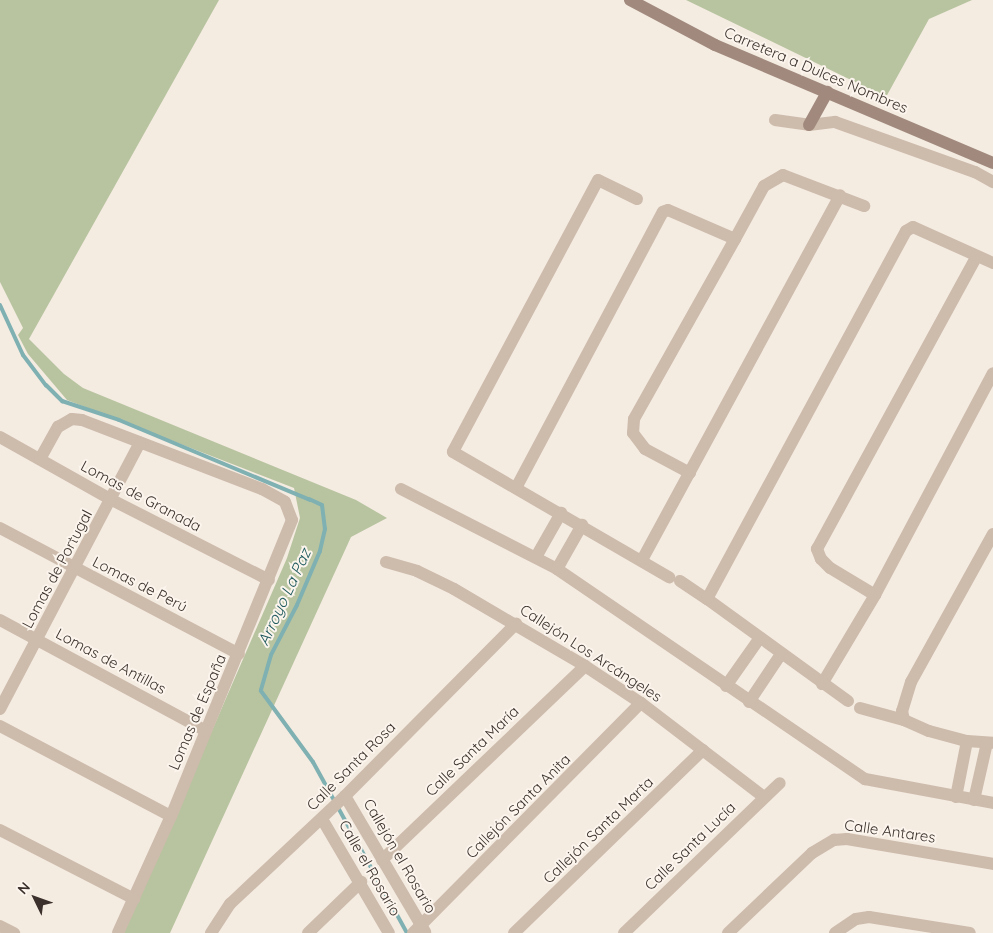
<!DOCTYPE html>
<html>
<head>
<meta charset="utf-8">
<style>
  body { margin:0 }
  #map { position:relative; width:993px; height:933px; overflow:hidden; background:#f4ebe1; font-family:Quicksand,sans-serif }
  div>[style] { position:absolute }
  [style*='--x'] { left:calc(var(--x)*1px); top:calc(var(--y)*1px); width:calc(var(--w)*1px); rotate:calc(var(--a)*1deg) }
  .green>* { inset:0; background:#b8c4a0 }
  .stream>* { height:4px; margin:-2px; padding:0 2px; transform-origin:2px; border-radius:2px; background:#7fb0b2 }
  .minor>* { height:12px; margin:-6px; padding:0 6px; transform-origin:6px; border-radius:6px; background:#cdbbac }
  .secondary>* { height:12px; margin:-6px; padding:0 6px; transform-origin:6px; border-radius:6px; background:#a18a7d }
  span { translate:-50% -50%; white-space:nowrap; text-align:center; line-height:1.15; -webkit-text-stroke:4px #fbf5ee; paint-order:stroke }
  .street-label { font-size:15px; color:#3b302b }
  .water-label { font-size:16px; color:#1f5a5e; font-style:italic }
  .north { position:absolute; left:10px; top:873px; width:50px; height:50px; -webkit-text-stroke:4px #fbf5ee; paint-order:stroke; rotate:312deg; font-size:14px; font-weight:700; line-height:20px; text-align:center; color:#3b302b }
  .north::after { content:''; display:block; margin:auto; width:18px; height:22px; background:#3b302b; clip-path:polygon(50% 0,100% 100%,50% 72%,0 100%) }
</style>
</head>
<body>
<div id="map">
  <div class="green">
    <i style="clip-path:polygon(0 0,219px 0,29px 339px,64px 374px,83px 388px,356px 500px,387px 518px,351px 537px,170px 933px,124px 933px,287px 558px,300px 518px,294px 488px,67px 400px,28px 354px,18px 335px,23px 328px,0 282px)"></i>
    <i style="clip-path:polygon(686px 0,972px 0,929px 19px,886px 97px)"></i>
  </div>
  <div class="stream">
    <i style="--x:0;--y:305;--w:55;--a:65.3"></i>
    <i style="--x:23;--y:355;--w:38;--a:53"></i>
    <i style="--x:46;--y:385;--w:23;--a:45"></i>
    <i style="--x:62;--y:401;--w:60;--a:18.4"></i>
    <i style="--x:119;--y:420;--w:207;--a:22.7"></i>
    <i style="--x:309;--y:499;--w:14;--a:25"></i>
    <i style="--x:322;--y:505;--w:24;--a:83"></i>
    <i style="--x:325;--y:529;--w:23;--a:103"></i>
    <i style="--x:320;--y:551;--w:59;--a:113.1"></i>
    <i style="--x:297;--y:605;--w:56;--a:117.5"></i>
    <i style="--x:271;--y:655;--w:37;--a:106"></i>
    <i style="--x:261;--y:691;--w:88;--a:53.8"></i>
    <i style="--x:313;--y:762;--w:195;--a:61.2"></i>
  </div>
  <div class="minor">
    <i style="--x:775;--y:120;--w:34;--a:8"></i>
    <i style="--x:809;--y:125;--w:26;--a:-7"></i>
    <i style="--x:835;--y:122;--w:149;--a:19.7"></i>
    <i style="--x:975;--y:172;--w:21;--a:29"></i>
    <i style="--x:637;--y:199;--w:43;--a:-154"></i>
    <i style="--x:598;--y:180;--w:308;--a:118.1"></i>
    <i style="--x:453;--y:452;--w:250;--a:30.1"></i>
    <i style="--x:735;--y:239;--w:60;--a:-61.3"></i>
    <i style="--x:764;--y:186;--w:22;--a:-30"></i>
    <i style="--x:783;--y:175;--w:87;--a:20.9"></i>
    <i style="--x:0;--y:437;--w:129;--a:29.4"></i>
    <i style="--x:112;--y:500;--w:176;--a:27"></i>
    <i style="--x:40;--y:459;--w:37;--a:-61"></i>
    <i style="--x:58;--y:427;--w:16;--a:-30"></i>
    <i style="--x:72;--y:419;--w:10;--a:6"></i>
    <i style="--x:82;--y:420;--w:193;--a:21"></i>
    <i style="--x:262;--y:489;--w:26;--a:29"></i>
    <i style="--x:285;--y:502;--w:19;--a:69"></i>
    <i style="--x:292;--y:520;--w:320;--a:112.2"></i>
    <i style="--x:171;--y:816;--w:128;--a:114.4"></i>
    <i style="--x:516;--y:488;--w:313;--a:-62"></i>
    <i style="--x:663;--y:212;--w:5;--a:-22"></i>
    <i style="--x:668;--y:210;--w:73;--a:23.4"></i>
    <i style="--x:735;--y:239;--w:206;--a:119.3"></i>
    <i style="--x:634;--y:419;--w:14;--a:94"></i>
    <i style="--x:633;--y:433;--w:20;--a:53"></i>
    <i style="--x:645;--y:449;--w:51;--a:28.1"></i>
    <i style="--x:401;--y:489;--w:175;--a:27.1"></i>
    <i style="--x:557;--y:569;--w:373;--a:34.3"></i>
    <i style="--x:865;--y:779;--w:130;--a:10.6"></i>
    <i style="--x:0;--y:528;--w:270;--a:27.8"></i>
    <i style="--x:993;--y:534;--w:169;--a:119"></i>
    <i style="--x:911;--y:682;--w:30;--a:107"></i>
    <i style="--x:902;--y:711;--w:9;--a:77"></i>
    <i style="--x:904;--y:720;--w:27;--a:24"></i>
    <i style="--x:929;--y:731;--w:39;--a:15"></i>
    <i style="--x:967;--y:741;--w:26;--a:4"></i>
    <i style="--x:536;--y:557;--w:51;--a:-60.4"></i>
    <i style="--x:642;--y:560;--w:415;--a:-61.5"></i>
    <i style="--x:386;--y:562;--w:32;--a:16"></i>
    <i style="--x:417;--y:571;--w:41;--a:25.9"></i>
    <i style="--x:454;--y:589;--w:152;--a:30.4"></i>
    <i style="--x:585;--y:666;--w:67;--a:33.5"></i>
    <i style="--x:641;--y:703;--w:155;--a:37.4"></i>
    <i style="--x:557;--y:569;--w:51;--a:-60.4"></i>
    <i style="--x:680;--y:581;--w:32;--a:34"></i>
    <i style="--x:875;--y:595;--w:52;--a:-149"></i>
    <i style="--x:830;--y:568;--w:13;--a:-135"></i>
    <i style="--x:821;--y:559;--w:11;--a:-112"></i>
    <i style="--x:817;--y:549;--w:332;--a:-61.4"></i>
    <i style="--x:0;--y:620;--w:234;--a:28.3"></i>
    <i style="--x:822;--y:684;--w:104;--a:-59.2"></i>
    <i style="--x:875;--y:595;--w:251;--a:-62"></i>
    <i style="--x:726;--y:686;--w:57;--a:-54.9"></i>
    <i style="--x:848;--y:701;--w:174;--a:-144.1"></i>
    <i style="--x:707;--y:599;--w:418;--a:-61.6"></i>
    <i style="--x:906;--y:231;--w:8;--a:-30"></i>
    <i style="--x:913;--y:227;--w:88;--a:24.2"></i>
    <i style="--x:749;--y:702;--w:58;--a:-56.3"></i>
    <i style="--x:860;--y:708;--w:46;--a:15.3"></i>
    <i style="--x:0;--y:709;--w:301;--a:-62.3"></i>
    <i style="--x:0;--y:726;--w:193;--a:27.8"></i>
    <i style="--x:345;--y:796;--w:158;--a:59.5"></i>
    <i style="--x:956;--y:797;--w:57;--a:-78.9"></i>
    <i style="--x:974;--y:800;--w:58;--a:-77.2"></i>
    <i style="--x:322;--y:819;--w:132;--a:59.6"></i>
    <i style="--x:0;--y:830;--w:151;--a:27.2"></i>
    <i style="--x:382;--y:860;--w:281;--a:-43.7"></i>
    <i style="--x:0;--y:926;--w:16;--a:27"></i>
    <i style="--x:211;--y:933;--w:35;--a:-57"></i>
    <i style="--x:230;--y:904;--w:158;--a:-43.2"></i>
    <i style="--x:345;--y:796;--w:243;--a:-45.2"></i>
    <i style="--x:308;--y:933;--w:74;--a:-43.9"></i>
    <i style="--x:413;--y:933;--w:324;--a:-45.3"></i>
    <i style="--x:514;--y:933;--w:263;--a:-44.1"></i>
    <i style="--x:624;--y:933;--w:216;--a:-43.9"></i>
    <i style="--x:728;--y:933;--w:116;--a:-43.6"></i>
    <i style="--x:812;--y:853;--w:26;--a:-31"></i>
    <i style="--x:834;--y:840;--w:13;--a:-4"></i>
    <i style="--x:847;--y:839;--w:148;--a:9.7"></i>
    <i style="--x:835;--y:933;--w:25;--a:-34"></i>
    <i style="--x:856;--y:919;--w:13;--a:-9"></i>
    <i style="--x:869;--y:917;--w:102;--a:9"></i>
  </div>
  <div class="secondary">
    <i style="--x:630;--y:0;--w:96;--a:27.9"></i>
    <i style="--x:715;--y:45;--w:302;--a:23"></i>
    <i style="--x:809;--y:125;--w:38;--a:-61"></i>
  </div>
  <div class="street-label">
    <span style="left:816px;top:70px;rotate:23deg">Carretera a Dulces Nombres</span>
    <span style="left:141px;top:496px;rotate:28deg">Lomas de Granada</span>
    <span style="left:57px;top:569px;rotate:-62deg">Lomas de Portugal</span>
    <span style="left:140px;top:584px;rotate:27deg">Lomas de Perú</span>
    <span style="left:591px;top:653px;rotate:33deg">Callejón Los Arcángeles</span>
    <span style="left:111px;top:661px;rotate:28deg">Lomas de Antillas</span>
    <span style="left:197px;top:712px;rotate:-67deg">Lomas de España</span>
    <span style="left:472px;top:751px;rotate:-44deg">Calle Santa María</span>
    <span style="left:351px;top:766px;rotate:-45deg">Calle Santa Rosa</span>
    <span style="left:518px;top:806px;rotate:-45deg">Callejón Santa Anita</span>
    <span style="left:598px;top:830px;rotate:-44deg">Callejón Santa Marta</span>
    <span style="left:890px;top:831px;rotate:8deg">Calle Antares</span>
    <span style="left:690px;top:846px;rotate:-44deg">Calle Santa Lucía</span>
    <span style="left:400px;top:856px;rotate:60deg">Callejón el Rosario</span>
    <span style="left:370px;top:868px;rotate:60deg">Calle el Rosario</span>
  </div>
  <div class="water-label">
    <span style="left:284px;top:597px;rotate:-65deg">Arroyo La Paz</span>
  </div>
  <div class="north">N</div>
</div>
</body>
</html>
